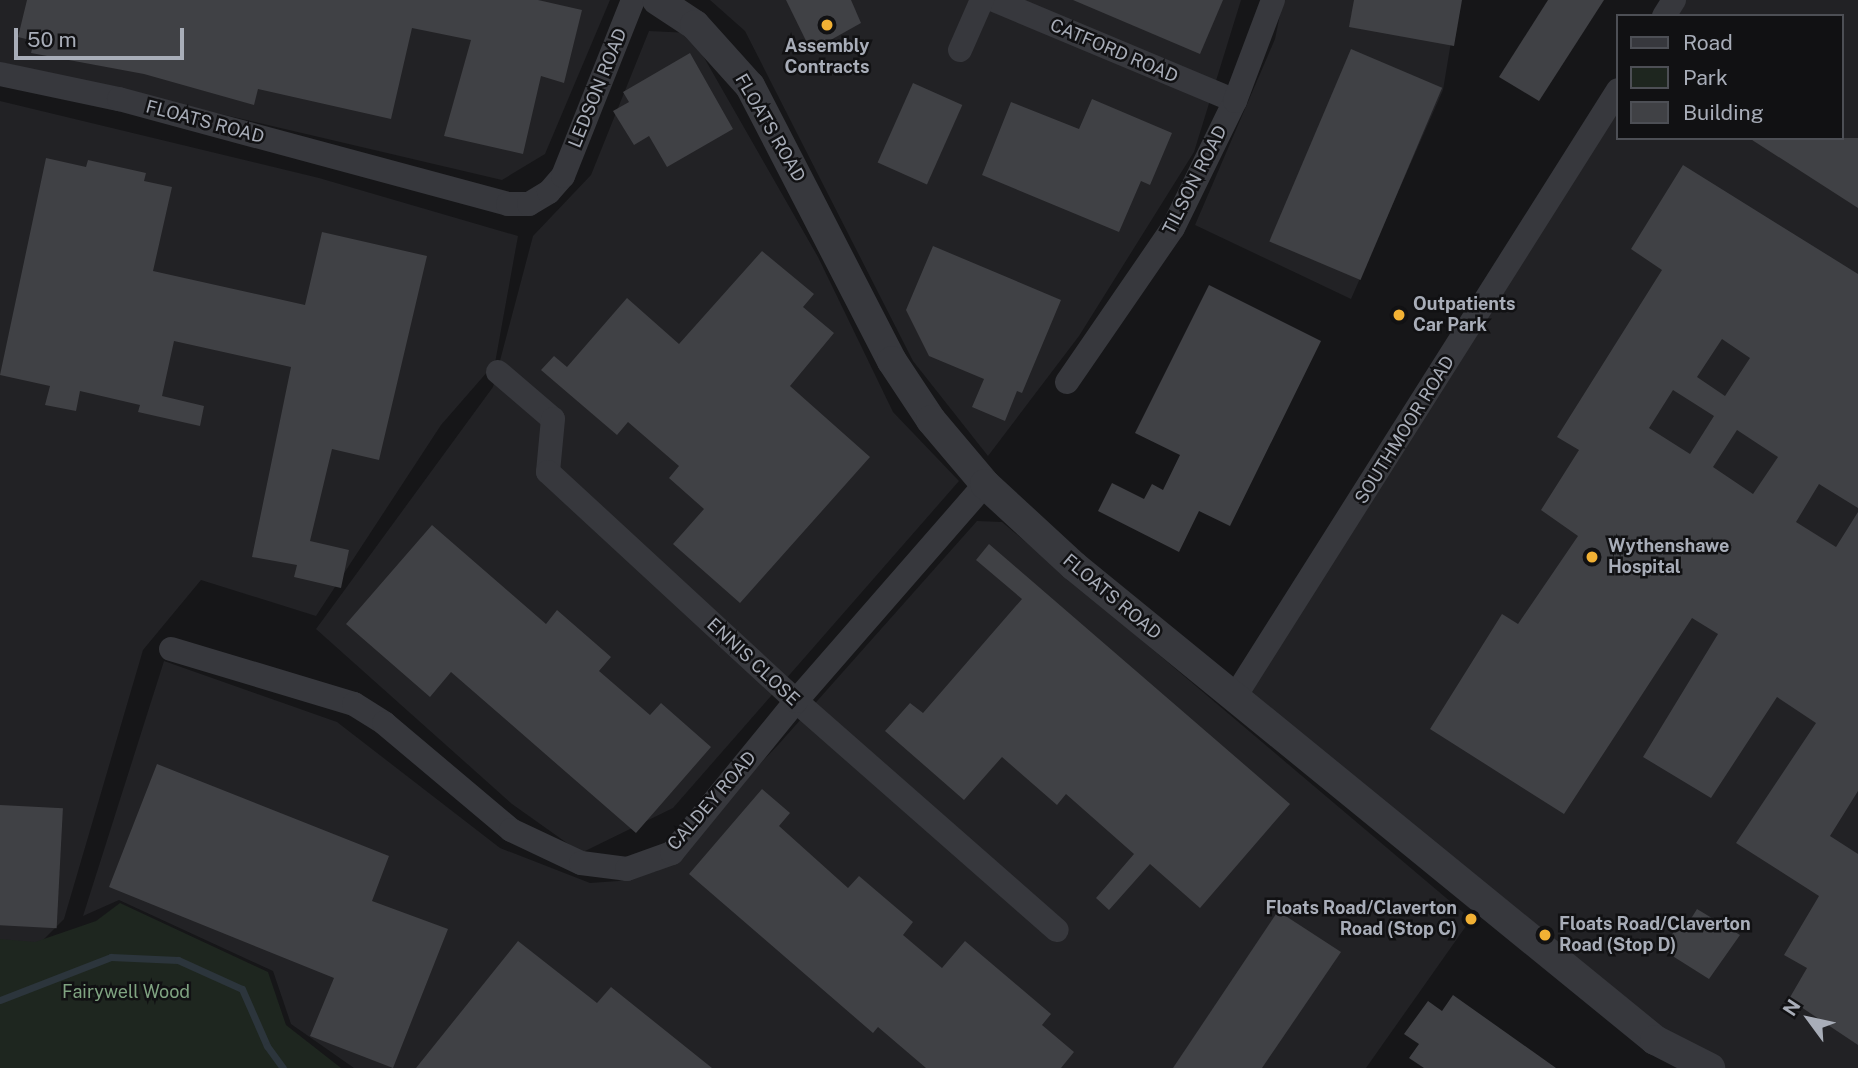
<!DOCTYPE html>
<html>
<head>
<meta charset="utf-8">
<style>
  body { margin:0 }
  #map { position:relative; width:1858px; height:1068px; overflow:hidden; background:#161618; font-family:"Public Sans",sans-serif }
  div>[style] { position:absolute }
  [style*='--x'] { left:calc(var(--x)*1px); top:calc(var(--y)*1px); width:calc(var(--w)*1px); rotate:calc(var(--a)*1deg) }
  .built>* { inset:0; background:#222225 }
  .green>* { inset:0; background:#1e261f }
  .stream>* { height:7px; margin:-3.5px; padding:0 3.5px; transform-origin:3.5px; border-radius:3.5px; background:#2c353c }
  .building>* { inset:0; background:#404145; transform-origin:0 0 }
  .minor>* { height:24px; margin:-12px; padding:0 12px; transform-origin:12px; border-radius:12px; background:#37383d }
  .tertiary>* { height:30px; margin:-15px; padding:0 15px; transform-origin:15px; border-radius:15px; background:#37383d }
  .dots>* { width:19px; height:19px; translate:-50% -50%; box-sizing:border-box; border:4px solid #111113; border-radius:50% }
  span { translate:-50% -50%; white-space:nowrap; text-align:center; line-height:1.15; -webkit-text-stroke:5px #111113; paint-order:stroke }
  .poi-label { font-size:18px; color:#a8adb8; font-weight:700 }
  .left { translate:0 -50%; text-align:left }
  .right { translate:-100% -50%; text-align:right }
  .street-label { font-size:18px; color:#a8adb8 }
  .park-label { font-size:18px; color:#7fa381 }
  .legend { position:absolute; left:1616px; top:14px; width:228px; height:126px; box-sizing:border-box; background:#111113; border:2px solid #4d4f55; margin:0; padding:9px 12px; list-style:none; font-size:21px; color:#a8adb8 }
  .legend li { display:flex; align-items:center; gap:14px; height:35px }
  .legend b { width:35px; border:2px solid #4d4f55 }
  .north { position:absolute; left:1774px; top:984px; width:70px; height:70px; -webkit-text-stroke:5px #111113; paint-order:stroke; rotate:303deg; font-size:19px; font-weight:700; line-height:28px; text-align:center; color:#a8adb8 }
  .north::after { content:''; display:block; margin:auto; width:24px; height:32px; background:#a8adb8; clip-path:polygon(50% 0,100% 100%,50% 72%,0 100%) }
  .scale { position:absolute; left:14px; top:28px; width:170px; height:32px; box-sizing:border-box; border:4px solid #a8adb8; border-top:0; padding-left:9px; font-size:21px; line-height:24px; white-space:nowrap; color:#a8adb8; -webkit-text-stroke:5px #111113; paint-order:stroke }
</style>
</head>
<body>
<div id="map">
  <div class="built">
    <i style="clip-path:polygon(0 0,610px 0,545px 154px,502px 180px,0 62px)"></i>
    <i style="clip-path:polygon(710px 0,1241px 0,1194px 152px,1079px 336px,988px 456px,913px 361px,745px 31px)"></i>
    <i style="clip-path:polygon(1283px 0,1458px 0,1443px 90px,1351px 299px,1195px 225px,1275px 39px)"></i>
    <i style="clip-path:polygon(1674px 0,1858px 0,1858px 1068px,1710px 1068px,1234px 698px,1618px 90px,1618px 138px,1842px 138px,1842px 16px,1664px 16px)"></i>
    <i style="clip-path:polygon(649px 31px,690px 33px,818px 257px,893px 412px,959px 481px,673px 808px,581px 853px,512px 804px,316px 629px,493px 387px,533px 236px,591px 175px)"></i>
    <i style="clip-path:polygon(0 101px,319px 178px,518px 236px,495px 363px,441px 425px,316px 616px,201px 580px,143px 650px,64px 919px,35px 948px,0 944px)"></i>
    <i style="clip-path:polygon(977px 521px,1002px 522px,1471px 919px,1366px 1068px,354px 1068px,291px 1024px,273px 971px,119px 900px,83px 916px,164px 661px,337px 722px,500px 848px,590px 883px,618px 881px,657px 871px,778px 745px)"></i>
  </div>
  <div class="green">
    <i style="clip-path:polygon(120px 903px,268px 972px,286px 1025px,341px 1068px,0 1068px,0 939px,35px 942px,96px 921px)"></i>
  </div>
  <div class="stream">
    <i style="--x:0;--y:1000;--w:119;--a:-21.2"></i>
    <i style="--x:111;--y:957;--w:67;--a:2.6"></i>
    <i style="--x:178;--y:960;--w:70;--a:24.4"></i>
    <i style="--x:242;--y:989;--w:62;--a:66.3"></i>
    <i style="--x:267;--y:1046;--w:27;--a:54"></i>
  </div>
  <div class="building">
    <i style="clip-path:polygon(27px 0,538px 0,582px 10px,564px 83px,541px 76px,523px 154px,444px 136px,471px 40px,412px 28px,391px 119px,258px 89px,254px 105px,144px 74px,31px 53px,34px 41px,18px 37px)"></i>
    <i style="clip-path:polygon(786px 0,851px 0,861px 23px,811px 51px)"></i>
    <i style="clip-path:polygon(1073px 0,1223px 0,1200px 54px)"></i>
    <i style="clip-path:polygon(1354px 0,1462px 0,1454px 46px,1349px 27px)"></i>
    <i style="clip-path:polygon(1548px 0,1604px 0,1539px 101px,1499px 77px)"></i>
    <i style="left:1351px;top:49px;width:99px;height:209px;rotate:23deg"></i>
    <i style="clip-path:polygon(690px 53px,733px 129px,667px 167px,649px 136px,634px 145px,613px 111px,629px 102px,623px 92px)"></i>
    <i style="left:913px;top:83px;width:54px;height:87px;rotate:24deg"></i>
    <i style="clip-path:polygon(1092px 99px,1172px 133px,1150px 185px,1141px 181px,1119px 232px,982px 175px,1011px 102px,1079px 129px)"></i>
    <i style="clip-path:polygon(1749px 138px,1858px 138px,1858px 208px)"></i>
    <i style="clip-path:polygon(46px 158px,86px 167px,88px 160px,146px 173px,144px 181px,172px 187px,153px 271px,305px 305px,322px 232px,427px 256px,379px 460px,332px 449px,310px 541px,349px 550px,341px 588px,294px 577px,297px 565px,252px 557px,291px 367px,174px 341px,162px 396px,204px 406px,200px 426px,138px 412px,140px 405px,80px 391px,76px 411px,45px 405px,50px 386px,0 375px)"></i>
    <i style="clip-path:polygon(evenodd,1683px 165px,1858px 274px,1858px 508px,1819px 484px,1796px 522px,1836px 547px,1858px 512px,1858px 791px,1830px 836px,1858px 854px,1858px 1045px,1789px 999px,1807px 968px,1784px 955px,1819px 896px,1736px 843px,1816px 723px,1777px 697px,1711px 798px,1643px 757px,1718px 634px,1692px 618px,1564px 814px,1430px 729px,1502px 614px,1518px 624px,1578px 536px,1541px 510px,1579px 450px,1557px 437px,1662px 270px,1631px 249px,1683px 165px,1722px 339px,1750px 358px,1725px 396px,1697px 377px,1722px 339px,1683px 165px,1673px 390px,1714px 416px,1690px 454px,1649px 428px,1673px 390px,1683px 165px,1737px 430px,1778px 457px,1753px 494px,1713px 467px,1737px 430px)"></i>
    <i style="clip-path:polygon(933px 246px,1061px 300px,1022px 393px,1017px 391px,1005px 421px,972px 407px,984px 379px,929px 356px,906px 310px)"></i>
    <i style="clip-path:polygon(762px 251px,814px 294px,803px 307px,834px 333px,790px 386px,870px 457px,740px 603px,673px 544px,704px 509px,669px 478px,679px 466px,628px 422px,617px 435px,541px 370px,554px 356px,567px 367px,627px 298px,679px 344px)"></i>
    <i style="clip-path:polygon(1209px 285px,1321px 341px,1230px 526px,1199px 511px,1179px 552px,1098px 511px,1112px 483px,1144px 499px,1152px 484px,1163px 490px,1180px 455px,1135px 433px)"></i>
    <i style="clip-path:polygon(432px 525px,546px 624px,557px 610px,611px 657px,599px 671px,650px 715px,661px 703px,711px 747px,636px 833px,451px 672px,430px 697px,346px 624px)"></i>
    <i style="clip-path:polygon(989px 544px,1290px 804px,1200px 908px,1150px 864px,1109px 910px,1096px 898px,1134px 854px,1066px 794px,1057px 805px,1002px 757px,964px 800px,885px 731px,910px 703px,923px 713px,1022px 599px,976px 560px)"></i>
    <i style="clip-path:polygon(157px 764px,389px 856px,372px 901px,448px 929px,393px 1068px,310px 1036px,334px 978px,109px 887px)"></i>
    <i style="clip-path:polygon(762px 789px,790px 813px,779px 826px,848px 888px,859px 876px,913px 922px,903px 935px,942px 968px,965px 941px,1051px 1014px,1042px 1025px,1074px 1052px,1061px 1068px,926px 1068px,878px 1027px,873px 1033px,689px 874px)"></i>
    <i style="left:0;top:805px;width:63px;height:120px;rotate:3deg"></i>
    <i style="clip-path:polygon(1697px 909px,1740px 935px,1709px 979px,1663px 950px,1677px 926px,1684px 930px)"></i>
    <i style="clip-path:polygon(1278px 911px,1341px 952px,1262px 1068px,1173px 1068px)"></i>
    <i style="clip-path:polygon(518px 941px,597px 1003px,611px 987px,712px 1068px,416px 1068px)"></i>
    <i style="clip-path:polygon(1453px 995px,1556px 1068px,1424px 1068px,1409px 1058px,1419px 1044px,1404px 1034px,1428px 1001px,1442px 1011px)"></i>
  </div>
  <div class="minor">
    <i style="--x:994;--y:0;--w:261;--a:22.7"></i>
    <i style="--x:1664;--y:16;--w:19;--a:-58"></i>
    <i style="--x:960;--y:50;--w:55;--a:-66.3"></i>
    <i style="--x:0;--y:74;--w:122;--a:11.9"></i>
    <i style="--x:119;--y:99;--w:403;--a:15.1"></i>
    <i style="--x:508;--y:204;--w:21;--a:0"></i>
    <i style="--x:529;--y:204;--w:23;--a:-31"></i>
    <i style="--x:549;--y:192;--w:21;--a:-49"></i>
    <i style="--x:563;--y:176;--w:189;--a:-68.3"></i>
    <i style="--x:498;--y:372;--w:72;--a:40.5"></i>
    <i style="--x:553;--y:419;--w:53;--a:95.4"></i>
    <i style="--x:548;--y:472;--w:338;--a:42.7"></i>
    <i style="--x:796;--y:701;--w:347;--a:41.3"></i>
    <i style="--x:1067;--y:382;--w:187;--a:-55.5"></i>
    <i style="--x:1173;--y:228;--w:141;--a:-64"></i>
    <i style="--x:1235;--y:101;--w:108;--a:-69.4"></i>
    <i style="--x:171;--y:649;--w:191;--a:16.7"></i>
    <i style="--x:354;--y:704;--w:36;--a:32"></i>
    <i style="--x:384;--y:723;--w:166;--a:40.1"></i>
    <i style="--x:511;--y:830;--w:77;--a:25.2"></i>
    <i style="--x:581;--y:863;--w:46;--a:7.4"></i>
    <i style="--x:627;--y:869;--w:48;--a:-19.6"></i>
    <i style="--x:672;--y:853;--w:196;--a:-50.8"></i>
    <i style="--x:796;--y:701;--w:288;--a:-48.9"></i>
    <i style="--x:1234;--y:698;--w:719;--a:-57.72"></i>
  </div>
  <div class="tertiary">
    <i style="--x:657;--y:0;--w:45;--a:33.3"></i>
    <i style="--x:695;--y:25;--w:82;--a:48"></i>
    <i style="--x:750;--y:86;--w:309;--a:62.7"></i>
    <i style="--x:892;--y:361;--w:71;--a:56.5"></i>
    <i style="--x:931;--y:420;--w:84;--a:49.8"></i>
    <i style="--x:985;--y:484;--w:121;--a:42.7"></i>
    <i style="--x:1074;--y:566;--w:750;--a:39.21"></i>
    <i style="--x:1655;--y:1040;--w:62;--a:27"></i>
  </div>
  <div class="dots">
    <i style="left:827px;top:25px;background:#f2b134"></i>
    <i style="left:1399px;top:315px;background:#f2b134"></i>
    <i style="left:1592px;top:557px;background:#f2b134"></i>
    <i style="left:1471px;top:919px;background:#f2b134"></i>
    <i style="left:1545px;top:935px;background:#f2b134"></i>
  </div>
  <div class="poi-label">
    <span style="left:827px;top:57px">Assembly<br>Contracts</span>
    <span class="left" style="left:1413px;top:315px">Outpatients<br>Car Park</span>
    <span class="left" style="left:1608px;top:557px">Wythenshawe<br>Hospital</span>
    <span class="right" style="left:1457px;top:919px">Floats Road/Claverton<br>Road (Stop C)</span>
    <span class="left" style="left:1559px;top:935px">Floats Road/Claverton<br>Road (Stop D)</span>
  </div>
  <div class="street-label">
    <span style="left:1114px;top:51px;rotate:23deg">CATFORD ROAD</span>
    <span style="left:598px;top:88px;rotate:-68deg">LEDSON ROAD</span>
    <span style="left:205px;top:122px;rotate:15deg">FLOATS ROAD</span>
    <span style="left:770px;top:128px;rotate:60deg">FLOATS ROAD</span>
    <span style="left:1195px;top:180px;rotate:-63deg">TILSON ROAD</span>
    <span style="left:1405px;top:430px;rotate:-58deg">SOUTHMOOR ROAD</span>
    <span style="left:1112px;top:597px;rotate:40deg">FLOATS ROAD</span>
    <span style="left:753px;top:662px;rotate:43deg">ENNIS CLOSE</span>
    <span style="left:712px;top:801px;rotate:-49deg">CALDEY ROAD</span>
  </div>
  <div class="park-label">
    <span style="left:126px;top:992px">Fairywell Wood</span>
  </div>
  <ul class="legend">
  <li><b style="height:9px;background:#37383d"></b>Road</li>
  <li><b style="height:19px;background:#1e261f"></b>Park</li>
  <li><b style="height:19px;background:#404145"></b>Building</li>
  </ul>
  <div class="north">N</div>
  <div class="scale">50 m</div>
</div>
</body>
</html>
